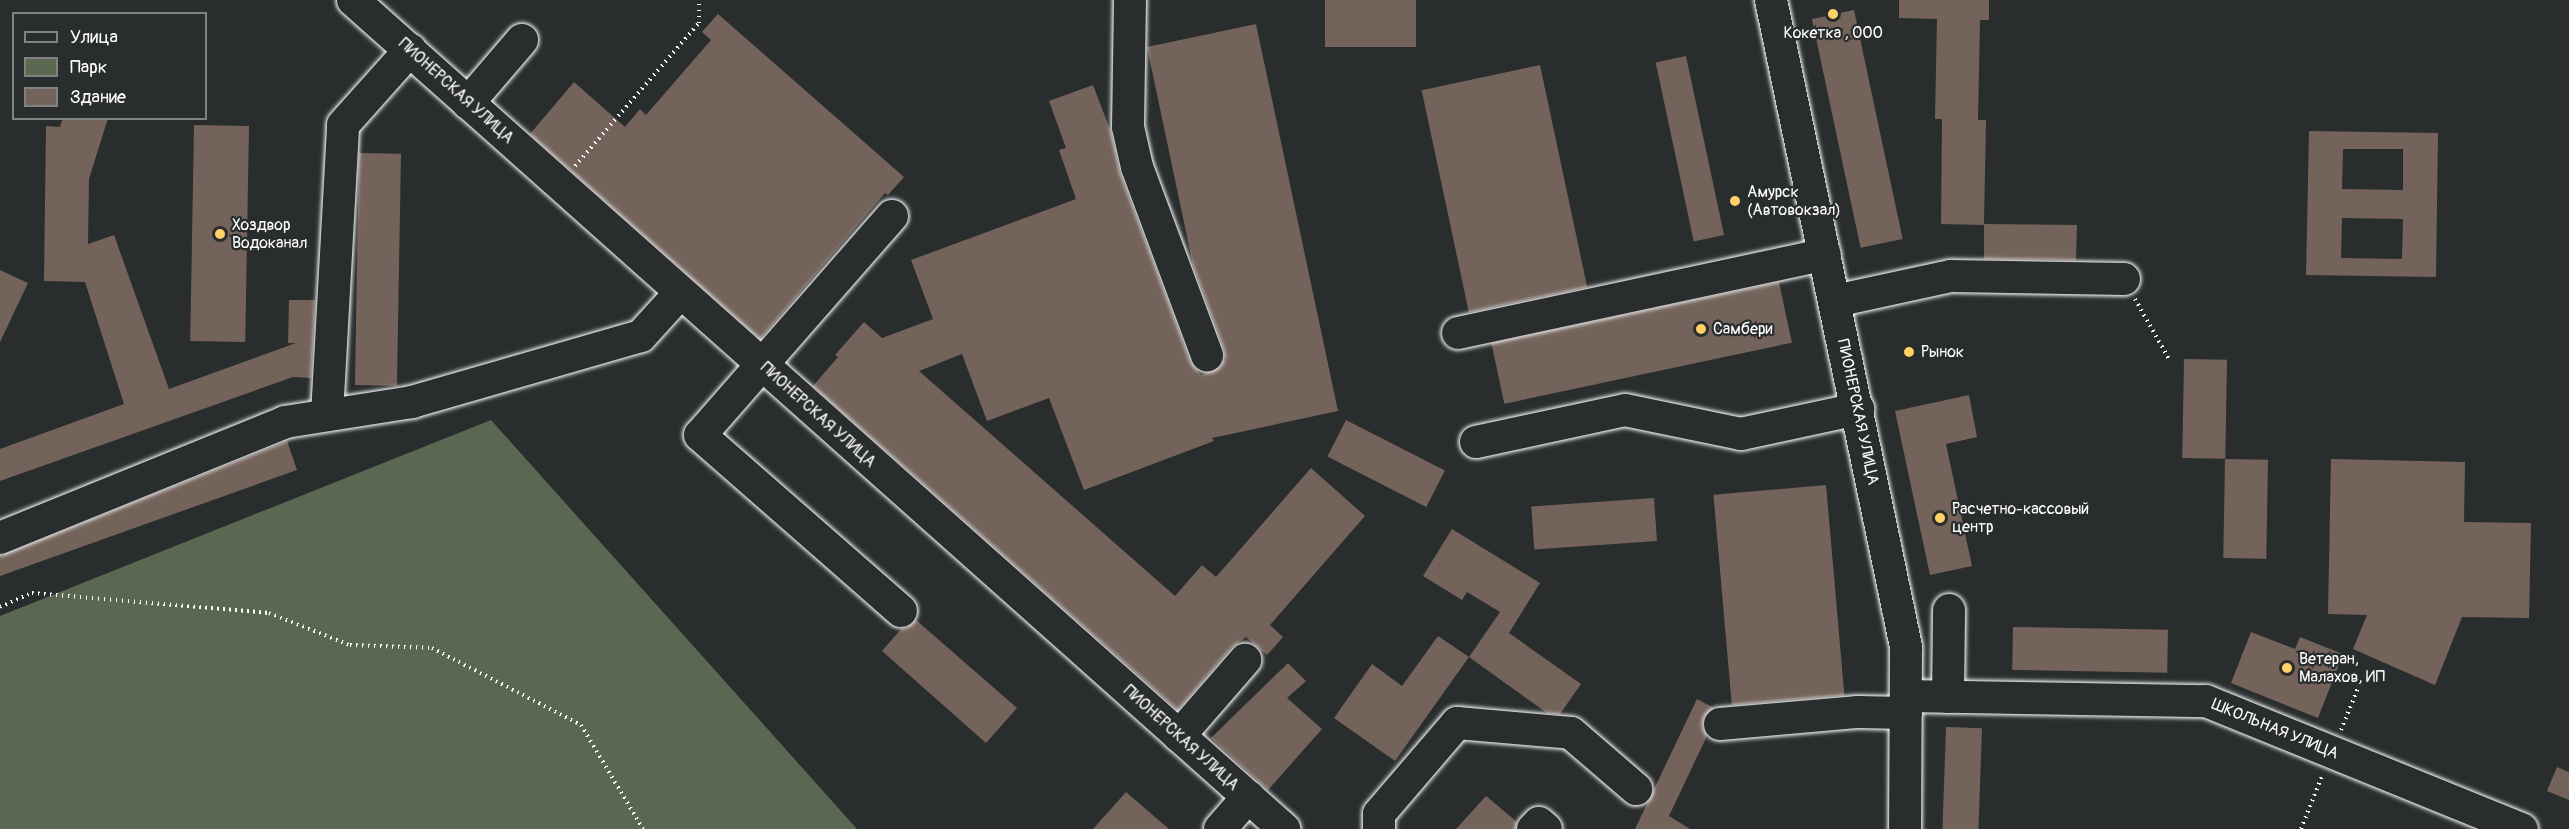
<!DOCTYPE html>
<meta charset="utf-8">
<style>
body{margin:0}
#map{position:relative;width:2569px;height:829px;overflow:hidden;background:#2a2d2e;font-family:Pangolin,sans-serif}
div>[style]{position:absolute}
.green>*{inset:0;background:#5b6851}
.building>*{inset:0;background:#74635a;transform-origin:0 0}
.path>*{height:4px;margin-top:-2px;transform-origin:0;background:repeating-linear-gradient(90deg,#fff 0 1.5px,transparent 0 6px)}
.roads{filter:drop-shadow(0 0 2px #fff) drop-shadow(0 0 2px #fff)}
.minor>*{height:32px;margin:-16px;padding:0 16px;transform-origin:16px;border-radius:16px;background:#2a2d2e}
.dots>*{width:16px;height:16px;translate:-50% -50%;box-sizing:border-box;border:3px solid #2a2d2e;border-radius:50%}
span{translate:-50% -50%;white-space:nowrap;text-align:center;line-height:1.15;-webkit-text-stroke:4.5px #2a2d2e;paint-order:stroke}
.poi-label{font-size:16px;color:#fff}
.left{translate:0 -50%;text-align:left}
.street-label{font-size:16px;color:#fff}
.legend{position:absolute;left:12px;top:12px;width:195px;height:108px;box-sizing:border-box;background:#2a2d2e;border:2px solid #7f8182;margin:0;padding:8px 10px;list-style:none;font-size:18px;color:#fff}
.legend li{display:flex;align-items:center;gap:12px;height:30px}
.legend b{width:30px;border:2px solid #7f8182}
</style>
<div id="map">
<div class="green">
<i style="clip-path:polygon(491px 420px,857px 829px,0 829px,0 616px)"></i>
</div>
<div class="building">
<i style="left:1325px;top:0;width:91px;height:47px"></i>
<i style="clip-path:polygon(1899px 0,1989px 0,1989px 20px,1980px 20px,1978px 120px,1986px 120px,1984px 224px,2077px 225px,2076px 260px,1984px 259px,1984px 225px,1941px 224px,1942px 119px,1935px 119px,1937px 19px,1899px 18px)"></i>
<i style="left:1854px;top:10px;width:234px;height:43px;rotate:78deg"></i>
<i style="clip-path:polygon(718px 14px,904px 177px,888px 195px,885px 193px,760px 339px,530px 134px,574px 82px,625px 127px,640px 109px,646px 115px,711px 40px,702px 32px)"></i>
<i style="clip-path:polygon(1256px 24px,1338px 411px,1212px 438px,1214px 441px,1084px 490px,1049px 398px,987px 421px,962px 354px,919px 371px,1175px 596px,1202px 565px,1216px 577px,1311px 468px,1365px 516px,1270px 625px,1283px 637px,1267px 655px,1246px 637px,1231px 648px,1178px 710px,813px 386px,838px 357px,835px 355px,864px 322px,882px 338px,933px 319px,911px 260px,1076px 199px,1059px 150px,1066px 148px,1049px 101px,1093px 85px,1111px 132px,1120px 173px,1190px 361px,1201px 375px,1220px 367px,1225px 359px,1224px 349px,1193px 265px,1147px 47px)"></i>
<i style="left:1686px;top:56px;width:183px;height:31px;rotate:78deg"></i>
<i style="left:1540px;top:65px;width:227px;height:121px;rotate:78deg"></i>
<i style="clip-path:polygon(63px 118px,108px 118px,89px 179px,88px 244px,114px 235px,169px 389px,296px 343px,288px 343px,289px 300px,315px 300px,311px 378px,293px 377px,0 481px,0 449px,124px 404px,85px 282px,44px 281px,46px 126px,60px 127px)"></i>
<i style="left:194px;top:125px;width:55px;height:216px;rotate:1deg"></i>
<i style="clip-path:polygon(evenodd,2309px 131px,2438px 133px,2436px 277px,2306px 275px,2309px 131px,2343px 149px,2403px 149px,2403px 190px,2342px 189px,2343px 149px,2309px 131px,2342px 218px,2403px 219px,2402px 259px,2341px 258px,2342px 218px)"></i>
<i style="left:359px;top:153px;width:42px;height:232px;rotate:1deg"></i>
<i style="clip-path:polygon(0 270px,28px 283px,0 342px)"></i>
<i style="left:1779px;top:282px;width:62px;height:294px;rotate:78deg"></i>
<i style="left:2184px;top:359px;width:43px;height:99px;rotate:1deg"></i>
<i style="clip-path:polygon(1969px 395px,1977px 437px,1946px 444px,1972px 566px,1930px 575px,1895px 411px)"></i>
<i style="left:1346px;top:420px;width:111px;height:41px;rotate:27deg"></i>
<i style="clip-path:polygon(287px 441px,297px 470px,0 576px,0 556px)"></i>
<i style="left:2225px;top:459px;width:43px;height:99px;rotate:1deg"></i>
<i style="clip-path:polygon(2331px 459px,2465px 462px,2464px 522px,2531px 523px,2529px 618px,2462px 617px,2435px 685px,2353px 649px,2367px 615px,2328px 614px)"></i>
<i style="left:1826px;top:485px;width:211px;height:113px;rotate:85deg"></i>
<i style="left:1654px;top:498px;width:43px;height:123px;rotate:86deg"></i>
<i style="clip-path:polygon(1452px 529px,1540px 583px,1509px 633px,1581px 684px,1560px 714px,1547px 713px,1469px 657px,1500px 612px,1467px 592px,1462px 600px,1423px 576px)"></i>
<i style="clip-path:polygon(916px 620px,1017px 708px,986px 743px,882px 651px,902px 628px,907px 628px)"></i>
<i style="left:2013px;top:627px;width:155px;height:43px;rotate:1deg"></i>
<i style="clip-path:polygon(2251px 632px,2295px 649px,2300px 637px,2343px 654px,2318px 718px,2231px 683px)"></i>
<i style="clip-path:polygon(1438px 636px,1469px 657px,1395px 761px,1334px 718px,1372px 664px,1402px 686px)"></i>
<i style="clip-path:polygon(1288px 663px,1306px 681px,1287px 698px,1322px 729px,1268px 790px,1211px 738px)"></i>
<i style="clip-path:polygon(1697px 699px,1714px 708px,1704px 717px,1702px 726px,1707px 736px,1669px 816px,1690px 829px,1635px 829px)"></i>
<i style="left:1946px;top:727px;width:36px;height:102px;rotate:2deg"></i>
<i style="clip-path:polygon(2557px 767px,2569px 772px,2569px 800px,2547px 791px)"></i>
<i style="clip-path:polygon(1126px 792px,1169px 829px,1093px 829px)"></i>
<i style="clip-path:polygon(1486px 796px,1517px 822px,1516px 829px,1456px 829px)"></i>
</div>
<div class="path">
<i style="left:575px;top:166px;width:189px;rotate:-49.1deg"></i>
<i style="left:699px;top:23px;width:23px;rotate:-90deg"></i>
<i style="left:2135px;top:299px;width:69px;rotate:60.5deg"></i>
<i style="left:0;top:607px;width:35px;rotate:-24deg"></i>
<i style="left:32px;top:593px;width:238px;rotate:4.8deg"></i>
<i style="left:269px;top:613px;width:87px;rotate:21.6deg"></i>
<i style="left:350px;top:645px;width:82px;rotate:2.1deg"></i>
<i style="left:432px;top:648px;width:168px;rotate:27.3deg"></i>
<i style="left:581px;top:725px;width:121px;rotate:59.2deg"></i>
<i style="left:2341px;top:730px;width:51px;rotate:-68deg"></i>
<i style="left:2301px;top:829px;width:57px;rotate:-68.4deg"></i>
</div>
<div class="roads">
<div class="minor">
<i style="left:353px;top:0;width:1247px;rotate:41.68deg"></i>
<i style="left:1130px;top:0;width:127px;rotate:90.9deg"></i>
<i style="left:1128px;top:127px;width:41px;rotate:77.3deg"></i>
<i style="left:1137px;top:167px;width:201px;rotate:69.6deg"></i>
<i style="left:1771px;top:0;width:661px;rotate:78.21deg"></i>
<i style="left:1906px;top:647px;width:182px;rotate:90.3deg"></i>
<i style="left:468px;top:103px;width:83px;rotate:-49.4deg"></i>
<i style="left:892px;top:216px;width:291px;rotate:131.2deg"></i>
<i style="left:700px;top:435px;width:267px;rotate:41.2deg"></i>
<i style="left:1835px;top:301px;width:119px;rotate:-12.2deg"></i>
<i style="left:1951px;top:276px;width:173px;rotate:1deg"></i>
<i style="left:1458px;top:333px;width:375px;rotate:-12.1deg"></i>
<i style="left:327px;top:415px;width:290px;rotate:-86.8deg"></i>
<i style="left:343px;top:125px;width:101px;rotate:-48.2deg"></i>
<i style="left:1476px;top:442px;width:152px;rotate:-12.1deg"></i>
<i style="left:1625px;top:410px;width:118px;rotate:11.7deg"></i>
<i style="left:1741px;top:434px;width:120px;rotate:-12.1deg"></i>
<i style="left:0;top:538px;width:308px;rotate:-22.1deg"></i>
<i style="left:285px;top:422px;width:129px;rotate:-8.9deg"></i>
<i style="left:412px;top:402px;width:238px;rotate:-16.1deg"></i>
<i style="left:641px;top:336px;width:59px;rotate:-47.7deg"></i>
<i style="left:1907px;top:696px;width:299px;rotate:1deg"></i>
<i style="left:2206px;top:701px;width:341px;rotate:22.1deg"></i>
<i style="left:1948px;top:697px;width:87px;rotate:-89.3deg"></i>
<i style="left:1720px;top:724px;width:139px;rotate:-5deg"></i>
<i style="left:1858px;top:712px;width:48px;rotate:1.2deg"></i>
<i style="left:1179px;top:736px;width:101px;rotate:-49deg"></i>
<i style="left:1220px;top:829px;width:43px;rotate:-48.8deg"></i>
<i style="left:1379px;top:829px;width:15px;rotate:-90deg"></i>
<i style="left:1379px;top:814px;width:120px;rotate:-49.4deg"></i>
<i style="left:1457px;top:723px;width:114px;rotate:5deg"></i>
<i style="left:1571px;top:733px;width:86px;rotate:40.7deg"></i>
<i style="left:1533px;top:829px;width:8px;rotate:-45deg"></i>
<i style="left:1539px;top:823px;width:9px;rotate:41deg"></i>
</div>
</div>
<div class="dots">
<i style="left:1833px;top:14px;background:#ffd166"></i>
<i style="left:1735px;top:201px;background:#ffd166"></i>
<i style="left:220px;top:234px;background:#ffd166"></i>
<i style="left:1701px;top:329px;background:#ffd166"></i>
<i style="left:1909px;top:352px;background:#ffd166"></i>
<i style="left:1940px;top:518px;background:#ffd166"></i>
<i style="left:2287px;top:668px;background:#ffd166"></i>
</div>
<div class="poi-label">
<span style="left:1833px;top:33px">Кокетка , ООО</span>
<span class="left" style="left:1747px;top:201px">Амурск<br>(Автовокзал)</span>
<span class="left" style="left:232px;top:234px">Хоздвор<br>Водоканал</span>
<span class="left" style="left:1713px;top:329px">Самбери</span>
<span class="left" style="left:1921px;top:352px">Рынок</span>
<span class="left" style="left:1952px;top:518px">Расчетно-кассовый<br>центр</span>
<span class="left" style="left:2299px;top:668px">Ветеран,<br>Малахов, ИП</span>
</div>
<div class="street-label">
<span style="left:456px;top:91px;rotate:42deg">ПИОНЕРСКАЯ УЛИЦА</span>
<span style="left:1858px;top:412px;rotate:78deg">ПИОНЕРСКАЯ УЛИЦА</span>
<span style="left:818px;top:415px;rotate:42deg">ПИОНЕРСКАЯ УЛИЦА</span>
<span style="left:2275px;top:729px;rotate:22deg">ШКОЛЬНАЯ УЛИЦА</span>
<span style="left:1181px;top:738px;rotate:42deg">ПИОНЕРСКАЯ УЛИЦА</span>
</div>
<ul class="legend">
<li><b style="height:8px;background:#2a2d2e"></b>Улица</li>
<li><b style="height:16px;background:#5b6851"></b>Парк</li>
<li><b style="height:16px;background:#74635a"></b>Здание</li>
</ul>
</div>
